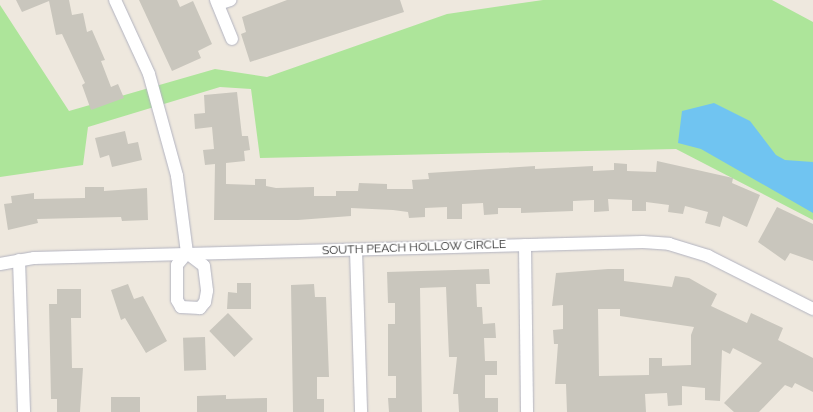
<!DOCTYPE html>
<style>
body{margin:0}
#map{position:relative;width:813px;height:412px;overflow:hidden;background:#eee8de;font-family:Raleway,sans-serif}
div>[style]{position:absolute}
.green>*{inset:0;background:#ade59a}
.water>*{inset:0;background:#70c4f1}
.building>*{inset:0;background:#c9c6bd;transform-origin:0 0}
.roads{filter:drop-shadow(0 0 1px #b2b3c0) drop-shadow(0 0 1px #b2b3c0)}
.minor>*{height:12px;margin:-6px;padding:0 6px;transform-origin:6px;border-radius:6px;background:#fff}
span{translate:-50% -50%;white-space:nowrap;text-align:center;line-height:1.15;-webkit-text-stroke:3px #fff;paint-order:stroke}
.street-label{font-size:12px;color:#2c2c2c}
</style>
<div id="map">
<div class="green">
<i style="clip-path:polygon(543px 0,772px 0,813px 22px,813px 220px,676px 149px,260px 158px,251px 89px,220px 87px,88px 127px,83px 165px,0 177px,0 5px,69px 111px,215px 69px,267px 77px,447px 14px)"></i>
</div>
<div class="water">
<i style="clip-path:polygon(714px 103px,750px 121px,776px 155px,785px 160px,813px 162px,813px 213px,701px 149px,678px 143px,682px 111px)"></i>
</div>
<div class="building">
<i style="clip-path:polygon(16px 0,69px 0,72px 15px,83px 13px,87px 32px,92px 30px,105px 60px,101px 61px,111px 87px,118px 84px,124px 98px,91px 110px,82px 85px,85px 83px,62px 34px,56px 35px,49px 1px,22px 12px)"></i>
<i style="clip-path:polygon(139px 0,177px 0,180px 7px,193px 1px,212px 44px,198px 51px,201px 58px,172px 71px)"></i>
<i style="clip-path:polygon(287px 0,400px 0,404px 12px,250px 62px,241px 34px,246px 32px,242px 17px)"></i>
<i style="clip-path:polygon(237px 92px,242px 136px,248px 136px,250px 150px,244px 151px,245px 161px,226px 163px,226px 184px,255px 185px,255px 179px,266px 179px,266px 186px,276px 188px,314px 187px,314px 196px,336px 196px,336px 191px,358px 191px,359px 183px,387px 184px,387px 189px,413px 189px,412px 180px,429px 179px,428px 173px,535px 166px,535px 169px,593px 166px,593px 171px,614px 170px,614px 163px,627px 164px,627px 171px,656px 172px,657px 161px,733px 178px,732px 183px,760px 195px,747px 227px,723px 216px,720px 227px,705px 223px,708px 212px,685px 206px,683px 214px,668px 212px,669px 205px,646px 202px,646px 211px,632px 211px,632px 200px,608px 199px,609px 211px,594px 212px,594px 200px,573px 201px,573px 211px,521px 213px,521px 208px,498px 208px,498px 214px,484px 215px,483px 203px,462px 204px,462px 219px,447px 219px,447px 207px,425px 208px,425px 217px,409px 218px,408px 212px,393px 210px,351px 208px,351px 216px,298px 220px,214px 220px,215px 164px,205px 165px,203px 150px,214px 149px,212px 127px,195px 129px,194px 114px,205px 113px,204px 95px)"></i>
<i style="clip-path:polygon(125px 131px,128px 144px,138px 142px,142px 160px,112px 167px,109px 155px,100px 158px,95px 138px)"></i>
<i style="clip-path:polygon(85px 187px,104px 187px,104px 191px,147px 188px,148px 220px,122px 221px,121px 217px,37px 219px,38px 223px,8px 230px,4px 204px,12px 203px,11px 196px,34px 193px,34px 199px,85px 198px)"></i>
<i style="clip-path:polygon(777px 207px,813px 224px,813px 261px,790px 253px,785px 261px,758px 242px)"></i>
<i style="clip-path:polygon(489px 269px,490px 284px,476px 284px,477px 307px,482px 307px,483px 324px,495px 323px,496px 338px,484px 338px,485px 361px,497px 361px,497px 375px,485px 375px,485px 398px,498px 398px,498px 412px,459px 412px,458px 394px,453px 394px,457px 357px,449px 357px,446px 287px,420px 288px,422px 412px,389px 412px,388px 398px,396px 398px,396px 376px,388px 376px,388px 324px,395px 324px,395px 303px,388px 303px,387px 272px)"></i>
<i style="clip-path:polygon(evenodd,608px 269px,624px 269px,624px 281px,672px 287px,675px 276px,689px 278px,717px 294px,711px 306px,747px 323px,751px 313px,783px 328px,778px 340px,813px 358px,813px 392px,795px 383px,792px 388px,785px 385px,759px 412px,734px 412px,724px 403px,762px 363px,733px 348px,730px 354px,722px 350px,720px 401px,705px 400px,705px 388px,682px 386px,682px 405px,668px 406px,667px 393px,645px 394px,646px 412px,567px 412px,566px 384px,555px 384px,558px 344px,554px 344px,553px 330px,563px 329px,563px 305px,552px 306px,556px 273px,608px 269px,598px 309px,620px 309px,620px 316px,694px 327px,691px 335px,691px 365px,662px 366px,662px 358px,649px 358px,649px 375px,599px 376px,598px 309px)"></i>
<i style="clip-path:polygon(237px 283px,251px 283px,251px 309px,227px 309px,228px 292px,237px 293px)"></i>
<i style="clip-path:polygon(128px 284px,134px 299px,143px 296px,167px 341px,146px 353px,125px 318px,121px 320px,111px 290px)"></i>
<i style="clip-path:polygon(314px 284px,315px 297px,326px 297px,329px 377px,317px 377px,317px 399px,324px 399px,324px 412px,293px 412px,291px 285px)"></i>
<i style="clip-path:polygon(57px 289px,81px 289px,81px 318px,71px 318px,72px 368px,83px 368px,80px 412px,57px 412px,57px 399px,51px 399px,49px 304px,57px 304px)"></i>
<i style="left:228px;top:313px;width:36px;height:26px;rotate:46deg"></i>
<i style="left:205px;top:337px;width:33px;height:22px;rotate:88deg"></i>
<i style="clip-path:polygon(226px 395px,226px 399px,267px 398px,267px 412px,197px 412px,197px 396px)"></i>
<i style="left:111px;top:397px;width:29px;height:15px"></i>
</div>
<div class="roads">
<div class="minor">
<i style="left:115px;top:0;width:81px;rotate:65.3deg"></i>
<i style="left:149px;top:74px;width:106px;rotate:74.6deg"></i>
<i style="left:177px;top:176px;width:78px;rotate:82.6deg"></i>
<i style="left:187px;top:253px;width:21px;rotate:37deg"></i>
<i style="left:204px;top:266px;width:25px;rotate:83deg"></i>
<i style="left:207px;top:291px;width:11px;rotate:100deg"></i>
<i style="left:205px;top:302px;width:8px;rotate:130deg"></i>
<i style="left:200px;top:308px;width:19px;rotate:-177deg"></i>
<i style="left:181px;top:307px;width:8px;rotate:-120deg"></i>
<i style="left:177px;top:300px;width:35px;rotate:-90deg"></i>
<i style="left:177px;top:265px;width:16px;rotate:-50deg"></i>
<i style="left:216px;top:0;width:42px;rotate:67.7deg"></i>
<i style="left:218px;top:4px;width:13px;rotate:-18deg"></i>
<i style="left:525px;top:245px;width:167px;rotate:89.3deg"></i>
<i style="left:356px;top:250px;width:162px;rotate:88.2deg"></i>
<i style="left:19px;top:260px;width:152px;rotate:88.1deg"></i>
<i style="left:0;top:264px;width:35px;rotate:-10deg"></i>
<i style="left:34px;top:258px;width:609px;rotate:-1.5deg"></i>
<i style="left:643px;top:242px;width:26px;rotate:4deg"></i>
<i style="left:669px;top:244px;width:41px;rotate:17.1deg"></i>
<i style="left:708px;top:256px;width:118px;rotate:26.8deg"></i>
</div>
</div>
<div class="street-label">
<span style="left:414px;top:248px;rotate:-2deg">SOUTH PEACH HOLLOW CIRCLE</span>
</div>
</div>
